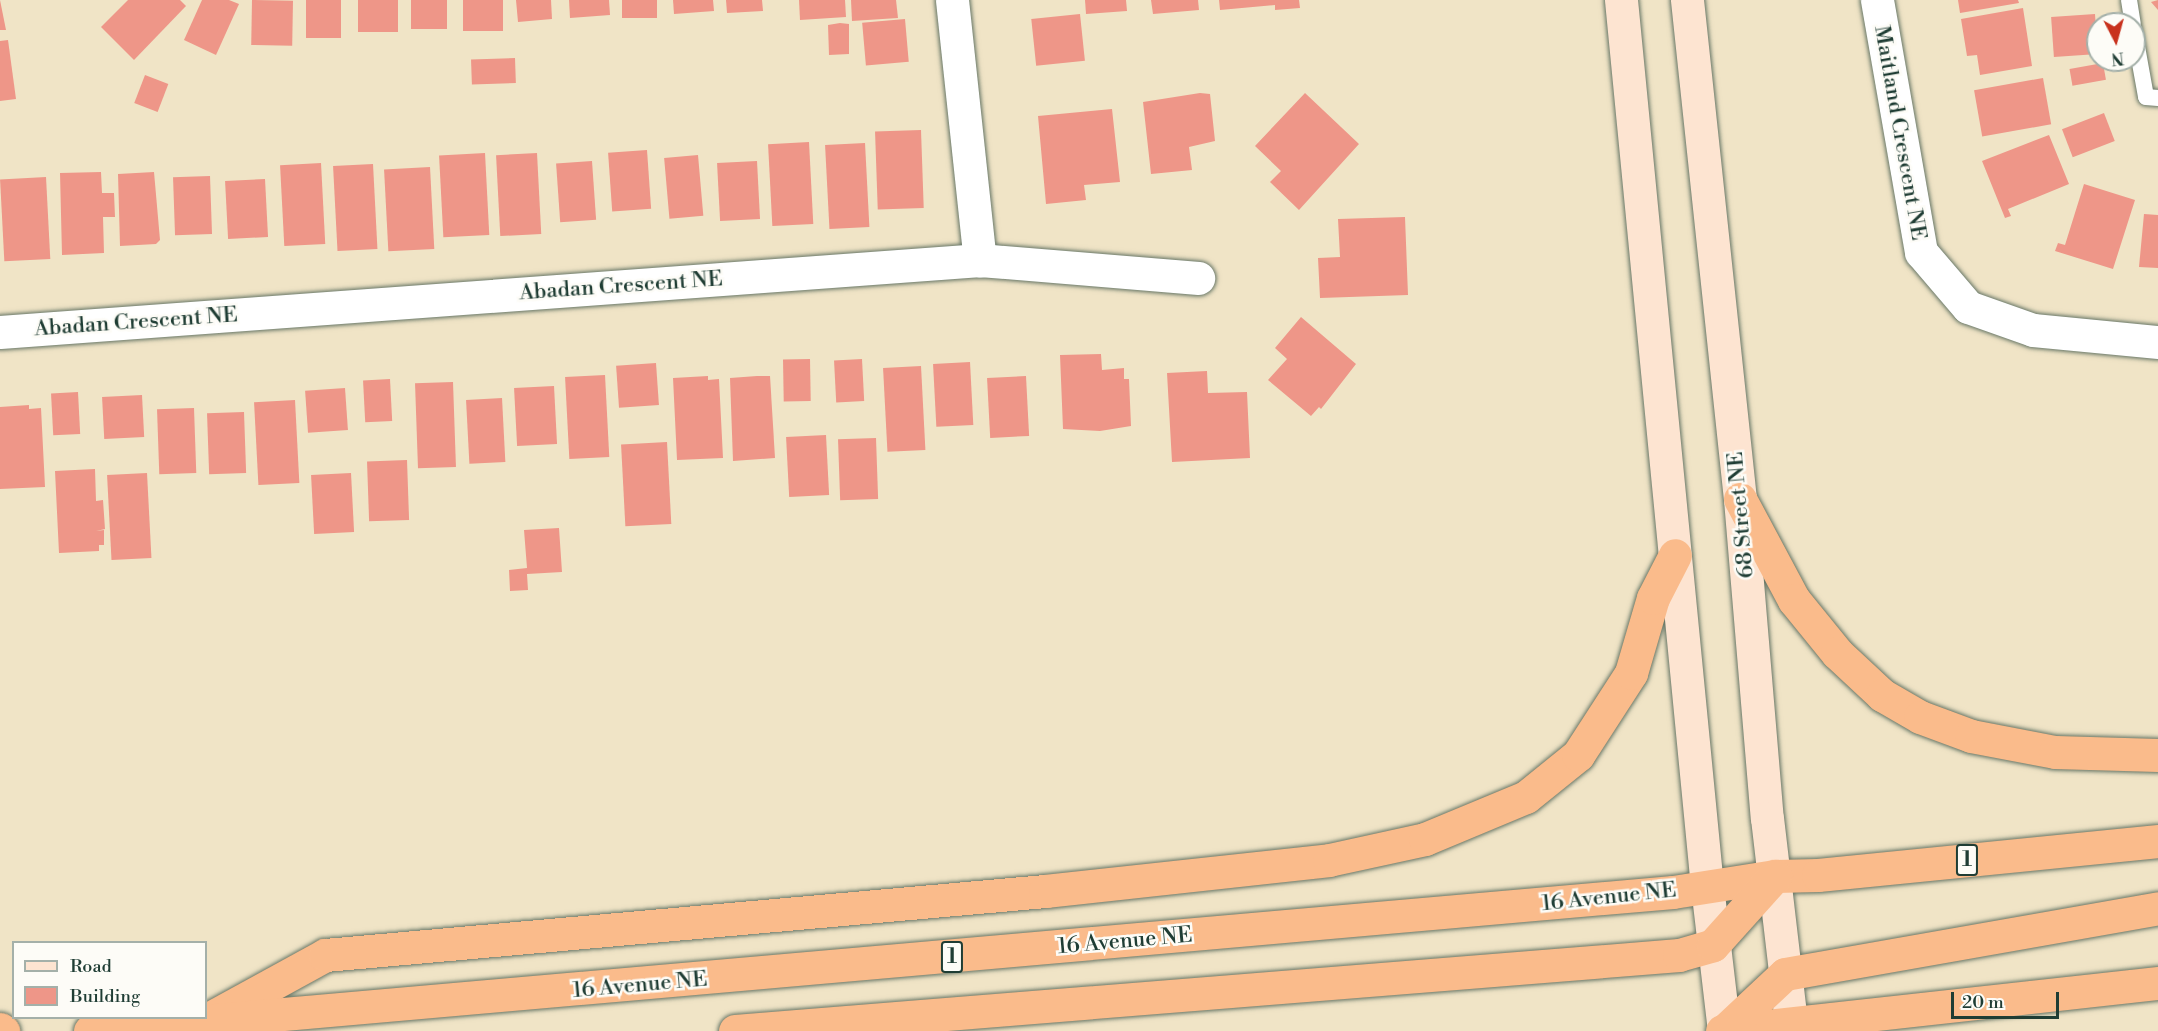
<!DOCTYPE html>
<style>
body{margin:0}
#map{position:relative;width:2158px;height:1031px;overflow:hidden;background:#f0e4c6;font-family:"Libre Bodoni",serif}
div>[style]{position:absolute}
.building>*{inset:0;background:#ee9688;transform-origin:0 0}
.roads{filter:drop-shadow(0 0 2px #687767) drop-shadow(0 0 2px #687767)}
.lane>*{height:16px;margin:-8px;padding:0 8px;transform-origin:8px;border-radius:8px;background:#fff}
.street>*{height:33px;margin:-16.5px;padding:0 16.5px;transform-origin:16.5px;border-radius:16.5px;background:#fff}
.secondary>*{height:33px;margin:-16.5px;padding:0 16.5px;transform-origin:16.5px;border-radius:16.5px;background:#fde4d1}
.highway>*{height:33px;margin:-16.5px;padding:0 16.5px;transform-origin:16.5px;border-radius:16.5px;background:#fabb8b}
span{translate:-50% -50%;white-space:nowrap;text-align:center;line-height:1.15;-webkit-text-stroke:5px #fdfcf7;paint-order:stroke}
.shield-label span{padding:2px 4px;background:#fdfcf7;border:2px solid;border-radius:4px;-webkit-text-stroke-width:0}
.shield-label{font-size:21px;color:#1f3d34;font-weight:700}
.street-label{font-size:22px;color:#1f3d34}
.legend{position:absolute;left:12px;top:941px;width:195px;height:78px;box-sizing:border-box;background:#fdfcf7;border:2px solid #a4b0a9;margin:0;padding:8px 10px;list-style:none;font-size:18px;color:#1f3d34}
.legend li{display:flex;align-items:center;gap:12px;height:30px}
.legend b{width:30px;border:2px solid #a4b0a9}
.north{position:absolute;left:2086px;top:12px;width:60px;height:60px;box-sizing:border-box;background:#fdfcf7;border:2px solid #a4b0a9;border-radius:50%;rotate:174deg;font-size:16px;font-weight:700;line-height:24px;text-align:center;color:#1f3d34}
.north::after{content:'';display:block;margin:auto;width:21px;height:27px;background:#c8321e;clip-path:polygon(50% 0,100% 100%,50% 72%,0 100%)}
.scale{position:absolute;left:1951px;top:992px;width:108px;height:27px;box-sizing:border-box;border:3px solid #1f3d34;border-top:0;padding-left:8px;font-size:18px;line-height:21px;white-space:nowrap;color:#1f3d34;-webkit-text-stroke:4px #fdfcf7;paint-order:stroke}
</style>
<div id="map">
<div class="building">
<i style="clip-path:polygon(0 0,6px 30px,0 30px)"></i>
<i style="clip-path:polygon(128px 0,180px 0,186px 6px,134px 60px,101px 27px)"></i>
<i style="clip-path:polygon(202px 0,229px 0,239px 4px,216px 55px,184px 40px)"></i>
<i style="left:252px;top:0;width:41px;height:45px;rotate:1deg"></i>
<i style="left:306px;top:0;width:35px;height:38px"></i>
<i style="left:358px;top:0;width:40px;height:32px"></i>
<i style="left:411px;top:0;width:36px;height:29px"></i>
<i style="left:463px;top:0;width:40px;height:31px"></i>
<i style="clip-path:polygon(516px 0,551px 0,552px 19px,518px 22px)"></i>
<i style="clip-path:polygon(569px 0,609px 0,610px 15px,570px 18px)"></i>
<i style="left:622px;top:0;width:35px;height:18px"></i>
<i style="clip-path:polygon(673px 0,713px 0,714px 11px,674px 14px)"></i>
<i style="clip-path:polygon(726px 0,762px 0,763px 11px,727px 13px)"></i>
<i style="clip-path:polygon(799px 0,845px 0,846px 17px,800px 20px)"></i>
<i style="clip-path:polygon(851px 0,896px 0,898px 18px,852px 21px)"></i>
<i style="clip-path:polygon(1085px 0,1126px 0,1127px 11px,1086px 14px)"></i>
<i style="clip-path:polygon(1151px 0,1198px 0,1199px 10px,1153px 14px)"></i>
<i style="clip-path:polygon(1219px 0,1299px 0,1300px 8px,1275px 10px,1275px 5px,1220px 10px)"></i>
<i style="clip-path:polygon(1958px 0,2018px 0,2019px 3px,1960px 13px)"></i>
<i style="clip-path:polygon(2158px 0,2158px 10px,2151px 2px)"></i>
<i style="clip-path:polygon(2023px 8px,2032px 66px,1980px 75px,1977px 55px,1967px 56px,1961px 19px)"></i>
<i style="left:1080px;top:14px;width:47px;height:49px;rotate:84deg"></i>
<i style="left:2095px;top:14px;width:40px;height:44px;rotate:86deg"></i>
<i style="left:905px;top:19px;width:43px;height:43px;rotate:85deg"></i>
<i style="clip-path:polygon(840px 23px,849px 24px,849px 54px,829px 55px,828px 25px)"></i>
<i style="clip-path:polygon(8px 40px,16px 99px,0 101px,0 41px)"></i>
<i style="left:515px;top:58px;width:25px;height:44px;rotate:88deg"></i>
<i style="left:2103px;top:63px;width:17px;height:34px;rotate:80deg"></i>
<i style="left:145px;top:75px;width:25px;height:30px;rotate:21deg"></i>
<i style="left:2043px;top:78px;width:47px;height:70px;rotate:80deg"></i>
<i style="clip-path:polygon(1200px 93px,1210px 94px,1215px 141px,1189px 147px,1192px 170px,1151px 174px,1143px 102px)"></i>
<i style="clip-path:polygon(1305px 93px,1359px 144px,1299px 210px,1270px 182px,1281px 171px,1255px 146px)"></i>
<i style="clip-path:polygon(1112px 109px,1120px 182px,1084px 185px,1086px 200px,1046px 204px,1038px 116px)"></i>
<i style="left:2104px;top:113px;width:30px;height:45px;rotate:69deg"></i>
<i style="left:921px;top:130px;width:78px;height:46px;rotate:88deg"></i>
<i style="clip-path:polygon(2049px 135px,2069px 184px,2008px 209px,2011px 216px,2005px 218px,1982px 161px)"></i>
<i style="left:809px;top:142px;width:82px;height:41px;rotate:87deg"></i>
<i style="left:865px;top:143px;width:84px;height:40px;rotate:87deg"></i>
<i style="left:647px;top:150px;width:59px;height:39px;rotate:86deg"></i>
<i style="left:485px;top:153px;width:82px;height:46px;rotate:87deg"></i>
<i style="left:537px;top:153px;width:81px;height:41px;rotate:87deg"></i>
<i style="left:698px;top:155px;width:61px;height:34px;rotate:85deg"></i>
<i style="left:592px;top:161px;width:59px;height:36px;rotate:86deg"></i>
<i style="left:757px;top:161px;width:58px;height:40px;rotate:87deg"></i>
<i style="left:321px;top:163px;width:81px;height:41px;rotate:87deg"></i>
<i style="left:373px;top:164px;width:85px;height:40px;rotate:87deg"></i>
<i style="left:430px;top:167px;width:82px;height:46px;rotate:87deg"></i>
<i style="clip-path:polygon(101px 172px,102px 193px,114px 193px,115px 217px,103px 217px,104px 253px,62px 255px,60px 173px)"></i>
<i style="clip-path:polygon(154px 172px,160px 240px,156px 244px,120px 246px,118px 174px)"></i>
<i style="left:210px;top:176px;width:58px;height:37px;rotate:88deg"></i>
<i style="left:46px;top:177px;width:82px;height:46px;rotate:87deg"></i>
<i style="left:265px;top:179px;width:58px;height:40px;rotate:87deg"></i>
<i style="clip-path:polygon(2084px 184px,2135px 200px,2113px 269px,2055px 251px,2058px 243px,2065px 245px)"></i>
<i style="clip-path:polygon(2144px 214px,2158px 215px,2158px 268px,2139px 267px)"></i>
<i style="clip-path:polygon(1405px 217px,1408px 295px,1320px 298px,1318px 258px,1340px 257px,1338px 219px)"></i>
<i style="clip-path:polygon(1301px 317px,1356px 364px,1321px 409px,1319px 407px,1311px 416px,1268px 380px,1287px 359px,1275px 348px)"></i>
<i style="clip-path:polygon(1101px 354px,1102px 370px,1124px 368px,1124px 379px,1129px 379px,1131px 426px,1100px 431px,1063px 429px,1060px 355px)"></i>
<i style="left:810px;top:359px;width:42px;height:27px;rotate:89deg"></i>
<i style="left:862px;top:359px;width:42px;height:28px;rotate:87deg"></i>
<i style="left:970px;top:362px;width:63px;height:37px;rotate:87deg"></i>
<i style="left:656px;top:363px;width:42px;height:40px;rotate:86deg"></i>
<i style="left:921px;top:366px;width:84px;height:38px;rotate:87deg"></i>
<i style="clip-path:polygon(1207px 371px,1208px 393px,1247px 392px,1250px 458px,1172px 462px,1167px 373px)"></i>
<i style="left:605px;top:375px;width:82px;height:40px;rotate:87deg"></i>
<i style="clip-path:polygon(708px 376px,708px 380px,719px 379px,723px 458px,677px 460px,673px 378px)"></i>
<i style="clip-path:polygon(757px 376px,770px 376px,775px 458px,733px 461px,730px 378px)"></i>
<i style="left:1026px;top:376px;width:60px;height:39px;rotate:87deg"></i>
<i style="left:390px;top:379px;width:42px;height:27px;rotate:87deg"></i>
<i style="left:453px;top:382px;width:85px;height:38px;rotate:88deg"></i>
<i style="left:554px;top:386px;width:58px;height:40px;rotate:87deg"></i>
<i style="left:345px;top:388px;width:42px;height:40px;rotate:86deg"></i>
<i style="left:78px;top:392px;width:42px;height:27px;rotate:87deg"></i>
<i style="left:142px;top:395px;width:42px;height:40px;rotate:87deg"></i>
<i style="left:502px;top:398px;width:64px;height:36px;rotate:87deg"></i>
<i style="left:295px;top:400px;width:83px;height:41px;rotate:87deg"></i>
<i style="clip-path:polygon(29px 405px,29px 409px,41px 408px,45px 487px,0 489px,0 407px)"></i>
<i style="left:194px;top:408px;width:65px;height:37px;rotate:88deg"></i>
<i style="left:244px;top:412px;width:61px;height:37px;rotate:88deg"></i>
<i style="left:826px;top:435px;width:60px;height:40px;rotate:87deg"></i>
<i style="left:876px;top:438px;width:61px;height:38px;rotate:88deg"></i>
<i style="left:667px;top:442px;width:82px;height:46px;rotate:87deg"></i>
<i style="left:407px;top:460px;width:60px;height:40px;rotate:88deg"></i>
<i style="clip-path:polygon(95px 469px,96px 501px,103px 500px,105px 529px,96px 531px,104px 530px,104px 545px,99px 545px,99px 551px,59px 553px,55px 471px)"></i>
<i style="left:147px;top:473px;width:85px;height:40px;rotate:87deg"></i>
<i style="left:351px;top:473px;width:59px;height:40px;rotate:87deg"></i>
<i style="clip-path:polygon(559px 528px,562px 572px,527px 574px,528px 590px,510px 591px,509px 570px,527px 568px,524px 530px)"></i>
</div>
<div class="roads">
<div class="lane">
<i style="left:2129px;top:0;width:24px;rotate:81deg"></i>
<i style="left:2134px;top:30px;width:68px;rotate:79.8deg"></i>
<i style="left:2146px;top:97px;width:12px;rotate:5deg"></i>
</div>
<div class="street">
<i style="left:952px;top:0;width:262px;rotate:83.9deg"></i>
<i style="left:1877px;top:0;width:256px;rotate:80.1deg"></i>
<i style="left:1921px;top:252px;width:72px;rotate:49.5deg"></i>
<i style="left:1968px;top:307px;width:69px;rotate:19.5deg"></i>
<i style="left:2033px;top:330px;width:126px;rotate:5.5deg"></i>
<i style="left:0;top:332px;width:983px;rotate:-4.2deg"></i>
<i style="left:980px;top:260px;width:219px;rotate:4.7deg"></i>
</div>
<div class="secondary">
<i style="left:1621px;top:0;width:890px;rotate:84.46deg"></i>
<i style="left:1707px;top:886px;width:146px;rotate:83.3deg"></i>
<i style="left:1687px;top:0;width:502px;rotate:83.94deg"></i>
<i style="left:1740px;top:499px;width:320px;rotate:85.2deg"></i>
<i style="left:1767px;top:818px;width:214px;rotate:83.3deg"></i>
</div>
<div class="highway">
<i style="left:1740px;top:499px;width:115px;rotate:61.9deg"></i>
<i style="left:1794px;top:600px;width:68px;rotate:50.9deg"></i>
<i style="left:1837px;top:653px;width:62px;rotate:43deg"></i>
<i style="left:1882px;top:695px;width:44px;rotate:30.1deg"></i>
<i style="left:1920px;top:717px;width:54px;rotate:20.4deg"></i>
<i style="left:1971px;top:736px;width:86px;rotate:10.8deg"></i>
<i style="left:2055px;top:752px;width:103px;rotate:1.7deg"></i>
<i style="left:210px;top:1018px;width:131px;rotate:-28.7deg"></i>
<i style="left:325px;top:955px;width:723px;rotate:-5.08deg"></i>
<i style="left:1045px;top:891px;width:286px;rotate:-6.2deg"></i>
<i style="left:1329px;top:860px;width:98px;rotate:-12.3deg"></i>
<i style="left:1425px;top:839px;width:109px;rotate:-22.6deg"></i>
<i style="left:1526px;top:797px;width:67px;rotate:-38.9deg"></i>
<i style="left:1578px;top:755px;width:98px;rotate:-57.1deg"></i>
<i style="left:1631px;top:673px;width:78px;rotate:-73.7deg"></i>
<i style="left:1653px;top:598px;width:48px;rotate:-62.9deg"></i>
<i style="left:0;top:1029px;width:4px;rotate:34deg"></i>
<i style="left:90px;top:1031px;width:1589px;rotate:-5.02deg"></i>
<i style="left:1673px;top:892px;width:103px;rotate:-8.9deg"></i>
<i style="left:1775px;top:876px;width:43px;rotate:-1.3deg"></i>
<i style="left:1818px;top:875px;width:342px;rotate:-5.7deg"></i>
<i style="left:735px;top:1031px;width:947px;rotate:-4.6deg"></i>
<i style="left:1679px;top:955px;width:35px;rotate:-16deg"></i>
<i style="left:1713px;top:945px;width:93px;rotate:-48.1deg"></i>
<i style="left:1722px;top:1031px;width:439px;rotate:-6.3deg"></i>
<i style="left:1724px;top:1031px;width:83px;rotate:-43.1deg"></i>
<i style="left:1785px;top:974px;width:379px;rotate:-10deg"></i>
</div>
</div>
<div class="shield-label">
<span style="left:1967px;top:860px">1</span>
<span style="left:952px;top:957px">1</span>
</div>
<div class="street-label">
<span style="left:1900px;top:133px;rotate:80deg">Maitland Crescent NE</span>
<span style="left:621px;top:286px;rotate:-4deg">Abadan Crescent NE</span>
<span style="left:136px;top:322px;rotate:-4deg">Abadan Crescent NE</span>
<span style="left:1741px;top:515px;rotate:-95deg">68 Street NE</span>
<span style="left:1609px;top:897px;rotate:-6deg">16 Avenue NE</span>
<span style="left:1125px;top:941px;rotate:-5deg">16 Avenue NE</span>
<span style="left:640px;top:985px;rotate:-5deg">16 Avenue NE</span>
</div>
<ul class="legend">
<li><b style="height:8px;background:#fde4d1"></b>Road</li>
<li><b style="height:16px;background:#ee9688"></b>Building</li>
</ul>
<div class="north">N</div>
<div class="scale">20 m</div>
</div>
